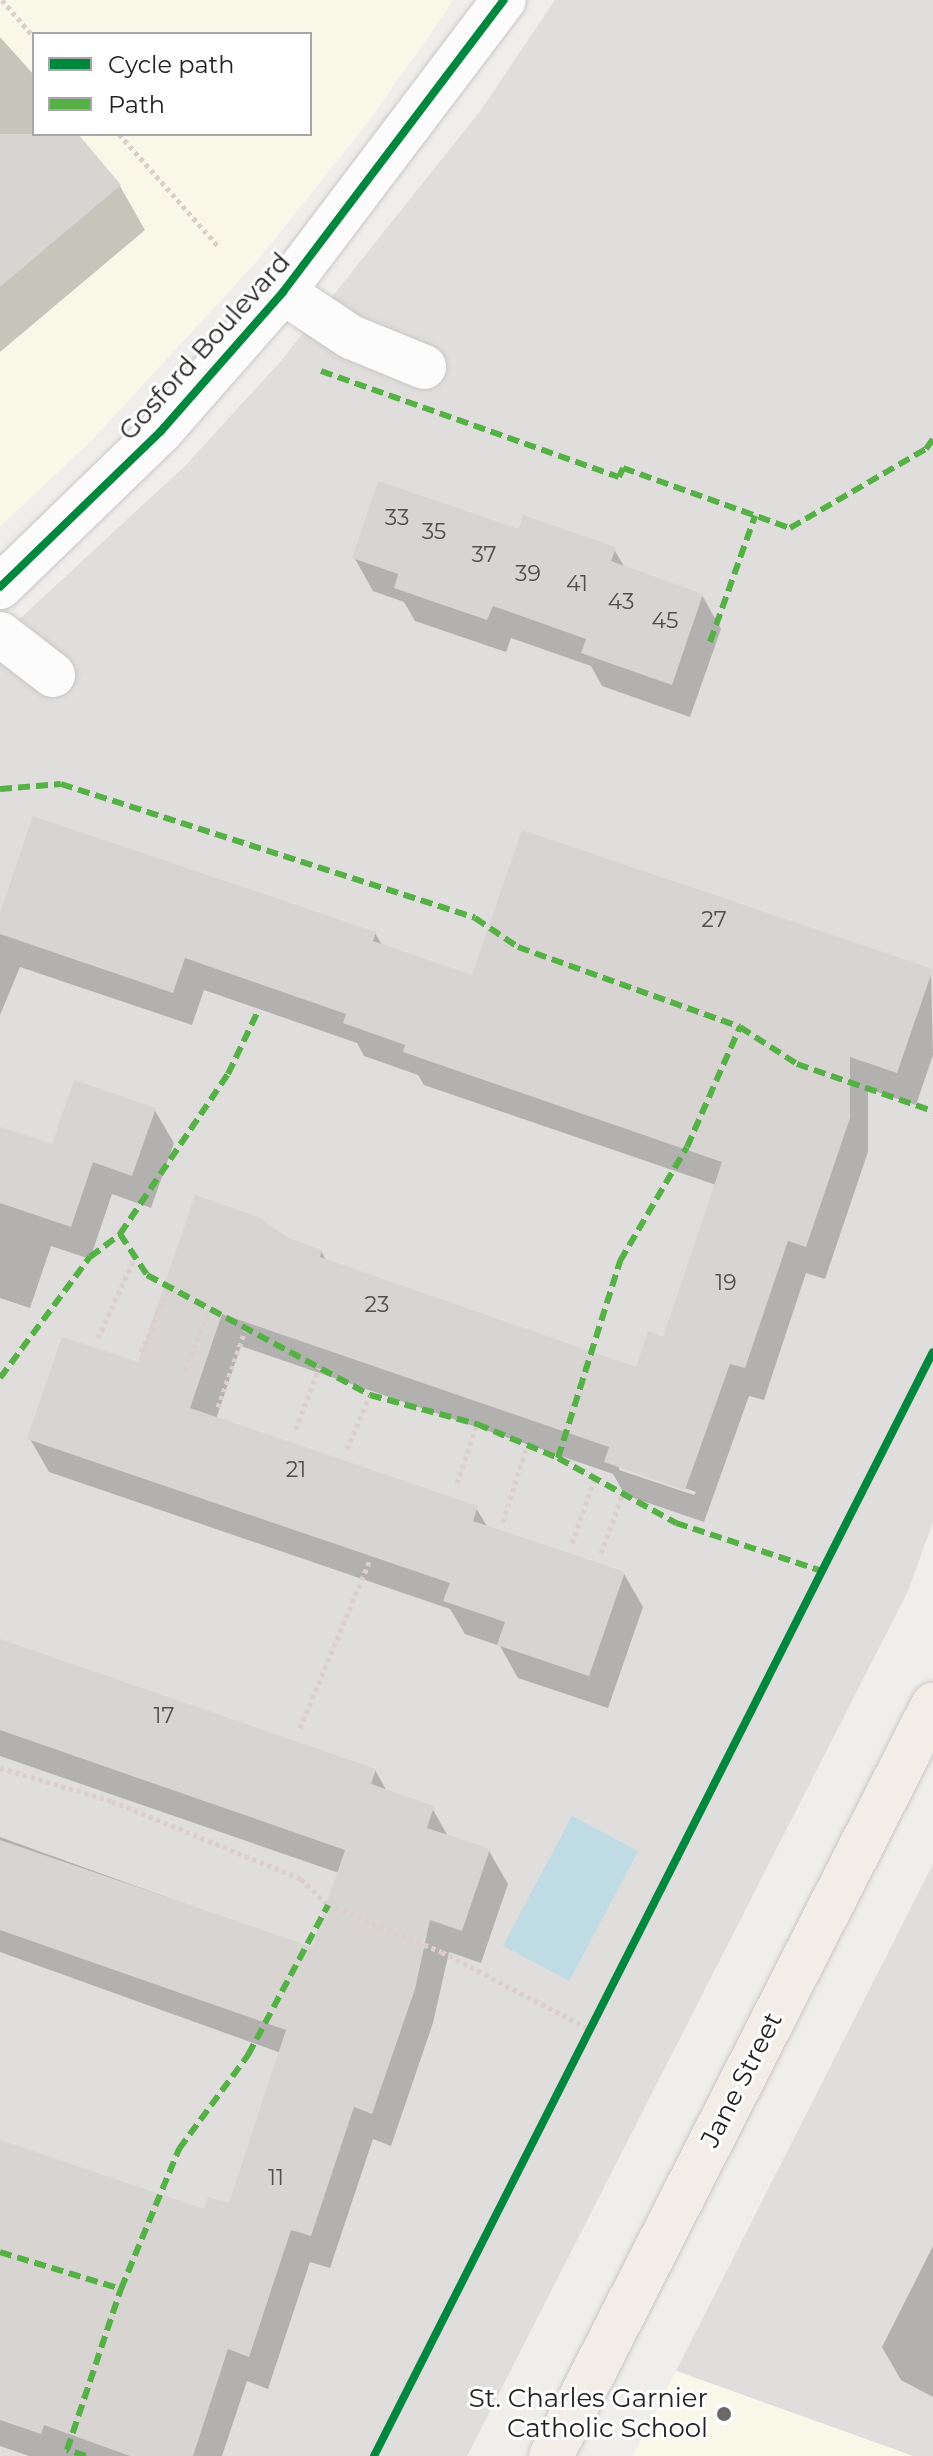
<!DOCTYPE html>
<style>
body{margin:0}
#map{position:relative;width:933px;height:2456px;overflow:hidden;background:#f0eeeb;font-family:Montserrat,sans-serif}
div>[style]{position:absolute}
.residential>*{inset:0;background:#dfdedc}
.education>*{inset:0;background:#f8f7e8}
.parking>*{inset:0;background:#e0dfde;transform-origin:0 0}
.water>*{inset:0;background:#bfdbe3;transform-origin:0 0}
.shadow>*{inset:0;background:#0003}
.building>*{inset:0;background:#d7d4d2}
.path>*{height:5px;margin-top:-2.5px;transform-origin:0;background:repeating-linear-gradient(90deg,#dccecd 0 4px,transparent 0 8px)}
.roads{filter:drop-shadow(0 0 2px #c9c8c7) drop-shadow(0 0 2px #c9c8c7)}
.minor>*{height:44px;margin:-22px;padding:0 22px;transform-origin:22px;border-radius:22px;background:#fdfcfc}
.major>*{height:44px;margin:-22px;padding:0 22px;transform-origin:22px;border-radius:22px;background:#f3ede7}
.quiet>*{height:6px;margin-top:-3px;transform-origin:0;background:repeating-linear-gradient(90deg,#55b145 0 12px,transparent 0 18px)}
.cycleway>*{height:8px;margin:-4px;padding:0 4px;transform-origin:4px;border-radius:4px;background:#00873e}
.dots>*{width:22px;height:22px;translate:-50% -50%;box-sizing:border-box;border:4px solid #fff;border-radius:50%}
span{translate:-50% -50%;white-space:nowrap;text-align:center;line-height:1.15;-webkit-text-stroke:6px #fff;paint-order:stroke}
.number-label{font-size:22px;color:#4f4e4e}
.number-label span{-webkit-text-stroke-width:0}
.street-label{font-size:26px;color:#222}
.poi-label{font-size:26px;color:#222}
.right{translate:-100% -50%;text-align:right}
.legend{position:absolute;left:32px;top:32px;width:280px;height:104px;box-sizing:border-box;background:#fff;border:2px solid #a7a7a7;margin:0;padding:10px 14px;list-style:none;font-size:24px;color:#222}
.legend li{display:flex;align-items:center;gap:16px;height:40px}
.legend b{width:40px;border:2px solid #a7a7a7}
</style>
<div id="map">
<div class="residential">
<i style="clip-path:polygon(555px 0,933px 0,933px 1522px,908px 1591px,467px 2456px,0 2456px,0 637px,186px 465px,280px 362px,481px 110px)"></i>
<i style="clip-path:polygon(933px 1864px,933px 2456px,913px 2456px,676px 2371px)"></i>
</div>
<div class="education">
<i style="clip-path:polygon(evenodd,0 0,454px 0,369px 121px,258px 260px,92px 440px,0 527px,0 0,34px 34px,310px 34px,310px 134px,34px 134px,34px 34px)"></i>
<i style="clip-path:polygon(676px 2371px,913px 2456px,633px 2456px)"></i>
</div>
<div class="parking">
<i style="clip-path:polygon(892px 0,933px 0,933px 279px,789px 208px)"></i>
<i style="left:450px;top:290px;width:213px;height:110px;rotate:19deg"></i>
<i style="clip-path:polygon(151px 589px,528px 721px,463px 908px,16px 758px,41px 706px,134px 642px)"></i>
</div>
<div class="water">
<i style="left:572px;top:1816px;width:75px;height:147px;rotate:28deg"></i>
</div>
<div class="shadow">
<i style="clip-path:polygon(0 37px,34px 75px,34px 134px,76px 134px,120px 186px,145px 230px,0 352px)"></i>
<i style="clip-path:polygon(520px 532px,614px 549px,625px 568px,702px 595px,721px 629px,690px 717px,602px 686px,591px 666px,511px 638px,506px 652px,415px 621px,404px 602px,373px 591px,354px 557px)"></i>
<i style="clip-path:polygon(evenodd,0 915px,375px 933px,382px 945px,473px 977px,931px 971px,933px 1055px,916px 1105px,868px 1089px,868px 1152px,825px 1279px,806px 1273px,764px 1400px,749px 1396px,704px 1522px,625px 1495px,613px 1474px,241px 1346px,216px 1419px,476px 1508px,488px 1528px,624px 1574px,643px 1607px,608px 1708px,518px 1678px,500px 1646px,465px 1634px,450px 1609px,49px 1472px,30px 1439px,139px 1365px,287px 1240px,321px 1251px,327px 1262px,637px 1370px,664px 1339px,716px 1185px,424px 1085px,418px 1075px,364px 1056px,357px 1043px,204px 990px,192px 1025px,20px 967px,0 1015px,0 915px,619px 1465px,696px 1492px,694px 1495px,619px 1470px,619px 1465px)"></i>
<i style="clip-path:polygon(154px 1109px,174px 1143px,151px 1208px,112px 1194px,90px 1259px,51px 1246px,30px 1308px,0 1298px,0 1171px)"></i>
<i style="clip-path:polygon(0 1641px,375px 1770px,388px 1793px,432px 1808px,449px 1838px,489px 1851px,508px 1884px,481px 1963px,449px 1952px,433px 2023px,391px 2146px,373px 2139px,330px 2268px,310px 2262px,268px 2389px,247px 2381px,222px 2456px,29px 2456px,0 2446px,0 2142px,205px 2211px,230px 2205px,281px 2053px,0 1952px,0 1837px,313px 1950px,339px 1873px,0 1756px)"></i>
<i style="clip-path:polygon(933px 2246px,933px 2397px,901px 2380px,882px 2347px)"></i>
</div>
<div class="building">
<i style="clip-path:polygon(0 134px,78px 134px,121px 185px,0 287px)"></i>
<i style="clip-path:polygon(378px 481px,519px 529px,523px 515px,616px 547px,611px 561px,703px 594px,672px 685px,581px 653px,586px 639px,493px 606px,487px 620px,394px 588px,398px 574px,352px 558px)"></i>
<i style="clip-path:polygon(33px 816px,376px 932px,373px 941px,472px 975px,522px 830px,933px 969px,897px 1073px,850px 1057px,850px 1118px,806px 1247px,788px 1241px,745px 1368px,730px 1364px,685px 1490px,604px 1462px,609px 1447px,222px 1314px,190px 1408px,478px 1506px,473px 1521px,625px 1572px,589px 1676px,497px 1645px,505px 1622px,443px 1601px,450px 1583px,27px 1439px,62px 1337px,138px 1362px,195px 1195px,259px 1217px,288px 1238px,322px 1250px,320px 1257px,636px 1367px,648px 1331px,663px 1337px,722px 1162px,403px 1052px,405px 1045px,343px 1023px,346px 1014px,185px 958px,173px 993px,0 934px,0 913px)"></i>
<i style="clip-path:polygon(74px 1080px,156px 1108px,132px 1176px,93px 1162px,71px 1227px,0 1203px,0 1127px,52px 1144px)"></i>
<i style="clip-path:polygon(0 1639px,376px 1769px,371px 1784px,434px 1806px,427px 1828px,490px 1849px,462px 1931px,430px 1920px,415px 1989px,372px 2114px,354px 2107px,311px 2236px,291px 2230px,249px 2357px,228px 2349px,193px 2456px,130px 2456px,44px 2425px,41px 2434px,0 2420px,0 2140px,204px 2209px,208px 2197px,229px 2203px,286px 2030px,0 1930px,0 1840px,312px 1947px,345px 1850px,0 1730px)"></i>
</div>
<div class="path">
<i style="left:2px;top:0;width:49px;rotate:49.1deg"></i>
<i style="left:119px;top:134px;width:151px;rotate:48.5deg"></i>
<i style="left:98px;top:1338px;width:89px;rotate:-65.4deg"></i>
<i style="left:141px;top:1352px;width:70px;rotate:-66.4deg"></i>
<i style="left:185px;top:1370px;width:65px;rotate:-68.2deg"></i>
<i style="left:218px;top:1407px;width:81px;rotate:-70.4deg"></i>
<i style="left:296px;top:1429px;width:65px;rotate:-69.3deg"></i>
<i style="left:347px;top:1449px;width:59px;rotate:-66.9deg"></i>
<i style="left:457px;top:1483px;width:62px;rotate:-71.3deg"></i>
<i style="left:503px;top:1522px;width:81px;rotate:-72.7deg"></i>
<i style="left:572px;top:1543px;width:69px;rotate:-70.5deg"></i>
<i style="left:601px;top:1553px;width:64px;rotate:-69.9deg"></i>
<i style="left:300px;top:1728px;width:182px;rotate:-67.4deg"></i>
<i style="left:0;top:1768px;width:117px;rotate:16.4deg"></i>
<i style="left:112px;top:1801px;width:204px;rotate:22.4deg"></i>
<i style="left:301px;top:1879px;width:37px;rotate:44deg"></i>
<i style="left:328px;top:1905px;width:123px;rotate:22.4deg"></i>
<i style="left:442px;top:1952px;width:168px;rotate:27.6deg"></i>
</div>
<div class="roads">
<div class="minor">
<i style="left:283px;top:292px;width:82px;rotate:33.5deg"></i>
<i style="left:351px;top:337px;width:79px;rotate:22.3deg"></i>
<i style="left:0;top:587px;width:224px;rotate:-44.1deg"></i>
<i style="left:161px;top:431px;width:185px;rotate:-48.7deg"></i>
<i style="left:283px;top:292px;width:366px;rotate:-52.9deg"></i>
<i style="left:0;top:634px;width:67px;rotate:37.7deg"></i>
</div>
<div class="major">
<i style="left:551px;top:2456px;width:843px;rotate:-63.04deg"></i>
</div>
</div>
<div class="quiet">
<i style="left:321px;top:371px;width:316px;rotate:19.6deg"></i>
<i style="left:619px;top:477px;width:10px;rotate:-66deg"></i>
<i style="left:623px;top:468px;width:177px;rotate:19.8deg"></i>
<i style="left:790px;top:528px;width:157px;rotate:-30.2deg"></i>
<i style="left:926px;top:449px;width:12px;rotate:-55deg"></i>
<i style="left:710px;top:642px;width:134px;rotate:-70.3deg"></i>
<i style="left:0;top:789px;width:61px;rotate:-4.7deg"></i>
<i style="left:61px;top:784px;width:435px;rotate:17.9deg"></i>
<i style="left:475px;top:918px;width:52px;rotate:34deg"></i>
<i style="left:518px;top:947px;width:236px;rotate:19.8deg"></i>
<i style="left:740px;top:1027px;width:68px;rotate:33deg"></i>
<i style="left:797px;top:1064px;width:144px;rotate:19.1deg"></i>
<i style="left:120px;top:1234px;width:49px;rotate:56.6deg"></i>
<i style="left:147px;top:1275px;width:253px;rotate:28.3deg"></i>
<i style="left:370px;top:1395px;width:111px;rotate:15.2deg"></i>
<i style="left:477px;top:1424px;width:88px;rotate:22.8deg"></i>
<i style="left:558px;top:1458px;width:135px;rotate:28.8deg"></i>
<i style="left:676px;top:1523px;width:154px;rotate:18.2deg"></i>
<i style="left:0;top:1378px;width:151px;rotate:-53.4deg"></i>
<i style="left:90px;top:1257px;width:38px;rotate:-37deg"></i>
<i style="left:120px;top:1234px;width:193px;rotate:-56deg"></i>
<i style="left:228px;top:1074px;width:70px;rotate:-64.5deg"></i>
<i style="left:558px;top:1458px;width:207px;rotate:-72.5deg"></i>
<i style="left:620px;top:1261px;width:132px;rotate:-59.6deg"></i>
<i style="left:687px;top:1147px;width:131px;rotate:-66.2deg"></i>
<i style="left:0;top:2252px;width:127px;rotate:17deg"></i>
<i style="left:121px;top:2289px;width:152px;rotate:-67.5deg"></i>
<i style="left:179px;top:2149px;width:117px;rotate:-53.7deg"></i>
<i style="left:248px;top:2055px;width:170px;rotate:-61.9deg"></i>
<i style="left:86px;top:2456px;width:20px;rotate:-162deg"></i>
<i style="left:67px;top:2450px;width:170px;rotate:-71.5deg"></i>
</div>
<div class="cycleway">
<i style="left:0;top:587px;width:224px;rotate:-44.1deg"></i>
<i style="left:161px;top:431px;width:185px;rotate:-48.7deg"></i>
<i style="left:283px;top:292px;width:366px;rotate:-52.9deg"></i>
<i style="left:374px;top:2456px;width:1237px;rotate:-63.15deg"></i>
</div>
<div class="dots">
<i style="left:724px;top:2414px;background:#6a6968"></i>
</div>
<div class="number-label">
<span style="left:397px;top:518px">33</span>
<span style="left:434px;top:532px">35</span>
<span style="left:484px;top:555px">37</span>
<span style="left:528px;top:574px">39</span>
<span style="left:577px;top:584px">41</span>
<span style="left:621px;top:602px">43</span>
<span style="left:665px;top:621px">45</span>
<span style="left:714px;top:920px">27</span>
<span style="left:726px;top:1283px">19</span>
<span style="left:377px;top:1305px">23</span>
<span style="left:296px;top:1470px">21</span>
<span style="left:164px;top:1716px">17</span>
<span style="left:276px;top:2178px">11</span>
</div>
<div class="street-label">
<span style="left:205px;top:347px;rotate:-48deg">Gosford Boulevard</span>
<span style="left:742px;top:2080px;rotate:-63deg">Jane Street</span>
</div>
<div class="poi-label">
<span class="right" style="left:708px;top:2414px">St. Charles Garnier<br>Catholic School</span>
</div>
<ul class="legend">
<li><b style="height:10px;background:#00873e"></b>Cycle path</li>
<li><b style="height:10px;background:#55b145"></b>Path</li>
</ul>
</div>
